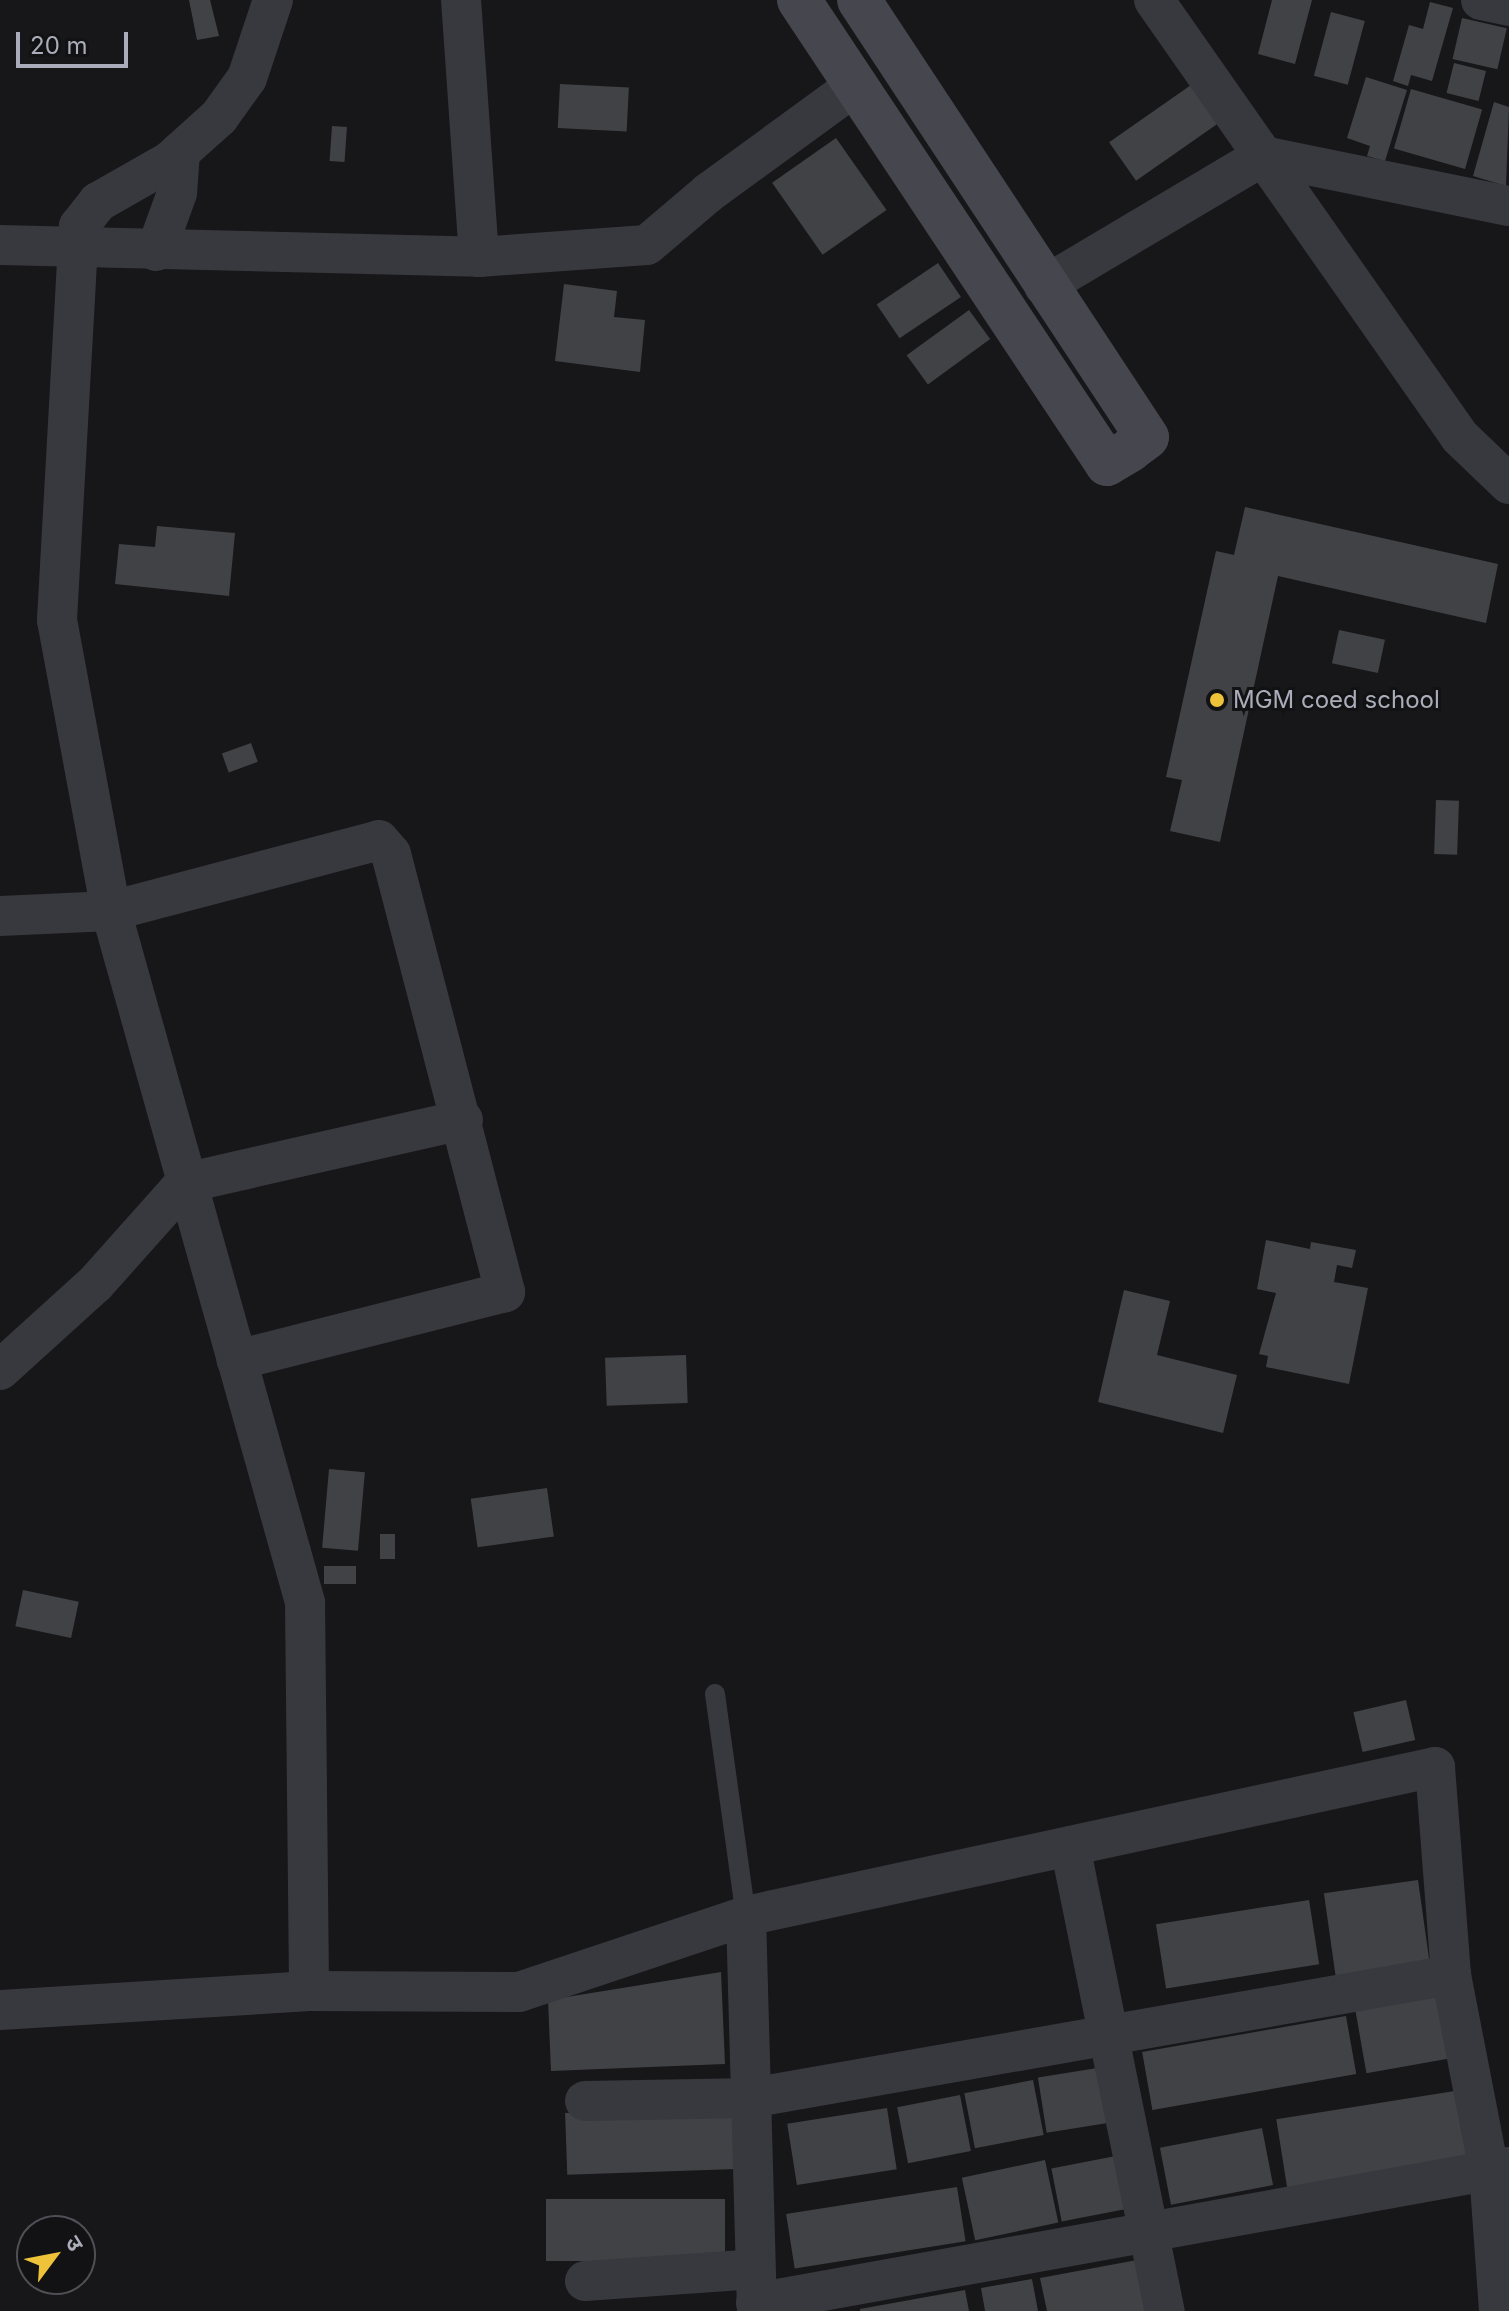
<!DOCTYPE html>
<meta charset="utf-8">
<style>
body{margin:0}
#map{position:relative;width:1509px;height:2311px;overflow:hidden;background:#171719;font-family:Inter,"Noto Sans Devanagari",sans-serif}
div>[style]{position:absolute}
.building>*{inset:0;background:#414246;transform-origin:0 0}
.lane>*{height:20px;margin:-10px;padding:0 10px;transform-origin:10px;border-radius:10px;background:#38393e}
.street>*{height:40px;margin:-20px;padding:0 20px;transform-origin:20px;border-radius:20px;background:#38393e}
.secondary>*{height:44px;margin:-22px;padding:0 22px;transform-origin:22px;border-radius:22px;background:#46474e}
.dots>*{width:22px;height:22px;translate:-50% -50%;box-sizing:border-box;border:4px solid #121214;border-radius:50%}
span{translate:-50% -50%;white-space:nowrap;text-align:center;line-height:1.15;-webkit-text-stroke:6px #121214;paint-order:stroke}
.poi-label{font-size:24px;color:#aaadb9}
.left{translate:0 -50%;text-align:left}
.north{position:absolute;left:16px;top:2215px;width:80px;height:80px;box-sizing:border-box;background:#121214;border:2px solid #4f5056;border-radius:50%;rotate:58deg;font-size:22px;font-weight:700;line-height:32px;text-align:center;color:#aaadb9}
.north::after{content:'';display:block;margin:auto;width:28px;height:36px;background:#eec33a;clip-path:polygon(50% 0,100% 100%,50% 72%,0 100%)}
.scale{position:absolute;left:16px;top:32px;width:112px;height:36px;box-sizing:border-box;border:4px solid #aaadb9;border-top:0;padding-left:10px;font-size:24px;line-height:28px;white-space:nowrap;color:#aaadb9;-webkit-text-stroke:6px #121214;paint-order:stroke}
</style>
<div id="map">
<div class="building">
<i style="clip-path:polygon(189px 0,210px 0,219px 36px,197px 40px)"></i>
<i style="clip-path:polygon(1272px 0,1312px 0,1295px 64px,1258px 54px)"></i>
<i style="clip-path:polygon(1430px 2px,1453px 8px,1432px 81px,1411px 75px,1408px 86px,1393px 81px,1409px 25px,1423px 29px)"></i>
<i style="left:1331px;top:12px;width:35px;height:66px;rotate:15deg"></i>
<i style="left:1462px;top:18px;width:46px;height:42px;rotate:13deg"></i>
<i style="left:1454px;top:63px;width:33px;height:31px;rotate:14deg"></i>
<i style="clip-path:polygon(1366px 77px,1407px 90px,1385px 161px,1367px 156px,1370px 146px,1347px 138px)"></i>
<i style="left:560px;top:84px;width:69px;height:44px;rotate:3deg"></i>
<i style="left:1191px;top:85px;width:47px;height:100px;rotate:55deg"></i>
<i style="left:1411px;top:89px;width:74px;height:62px;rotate:16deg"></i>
<i style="clip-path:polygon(1494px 102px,1509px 107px,1506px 186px,1473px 176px)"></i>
<i style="left:332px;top:126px;width:15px;height:35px;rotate:4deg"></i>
<i style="left:836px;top:138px;width:88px;height:78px;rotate:55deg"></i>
<i style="left:938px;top:263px;width:41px;height:74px;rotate:56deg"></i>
<i style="clip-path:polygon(564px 284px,617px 291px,614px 317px,645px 320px,640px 372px,555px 361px)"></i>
<i style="left:969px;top:310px;width:36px;height:77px;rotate:54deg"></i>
<i style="clip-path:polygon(1245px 507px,1498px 564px,1486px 623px,1278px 576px,1220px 842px,1170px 831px,1182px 780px,1166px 777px,1216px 551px,1234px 555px)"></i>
<i style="clip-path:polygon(157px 526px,235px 533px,229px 596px,115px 584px,119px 544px,155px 547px)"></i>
<i style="left:1339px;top:630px;width:47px;height:34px;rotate:12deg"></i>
<i style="left:251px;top:743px;width:20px;height:31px;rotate:70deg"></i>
<i style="left:1436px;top:800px;width:23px;height:54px;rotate:2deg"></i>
<i style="clip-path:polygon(1266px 1240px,1310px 1249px,1311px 1242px,1356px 1250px,1352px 1268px,1337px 1265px,1334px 1282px,1368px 1288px,1349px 1384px,1266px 1367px,1268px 1356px,1259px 1354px,1276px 1293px,1257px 1289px)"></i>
<i style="clip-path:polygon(1124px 1290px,1170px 1301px,1157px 1355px,1237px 1375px,1223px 1433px,1098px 1402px)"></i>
<i style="left:686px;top:1355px;width:48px;height:81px;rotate:88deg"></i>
<i style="left:329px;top:1469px;width:36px;height:79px;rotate:5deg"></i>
<i style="left:547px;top:1488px;width:49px;height:77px;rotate:82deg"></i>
<i style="left:380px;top:1534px;width:15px;height:25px"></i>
<i style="left:324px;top:1566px;width:32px;height:18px"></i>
<i style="left:23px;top:1590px;width:57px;height:37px;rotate:12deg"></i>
<i style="left:1406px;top:1700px;width:41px;height:54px;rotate:77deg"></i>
<i style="left:1418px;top:1880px;width:87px;height:95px;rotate:82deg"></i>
<i style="left:1309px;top:1900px;width:65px;height:155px;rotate:81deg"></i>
<i style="clip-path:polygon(721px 1972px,725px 2064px,551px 2071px,548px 2000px)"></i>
<i style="left:1441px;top:1995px;width:64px;height:87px;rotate:80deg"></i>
<i style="left:1346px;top:2016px;width:59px;height:207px;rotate:80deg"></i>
<i style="left:1110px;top:2066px;width:56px;height:73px;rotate:81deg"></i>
<i style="left:1033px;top:2080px;width:56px;height:70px;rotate:79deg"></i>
<i style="left:1461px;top:2090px;width:79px;height:187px;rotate:81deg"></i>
<i style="left:960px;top:2095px;width:57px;height:64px;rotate:79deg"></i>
<i style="left:734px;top:2107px;width:62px;height:169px;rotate:88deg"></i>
<i style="left:887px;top:2108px;width:62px;height:101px;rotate:81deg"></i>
<i style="left:1262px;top:2128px;width:58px;height:104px;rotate:79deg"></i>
<i style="left:1126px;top:2154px;width:54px;height:76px;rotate:79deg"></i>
<i style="left:1045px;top:2160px;width:64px;height:85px;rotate:78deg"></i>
<i style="left:957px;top:2187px;width:55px;height:173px;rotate:81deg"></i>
<i style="left:546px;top:2199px;width:179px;height:62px"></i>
<i style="clip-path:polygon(1148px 2258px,1158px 2311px,1047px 2311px,1040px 2278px)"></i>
<i style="clip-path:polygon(1032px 2279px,1038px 2311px,985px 2311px,981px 2288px)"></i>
<i style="clip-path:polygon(965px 2290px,969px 2311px,860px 2311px,860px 2309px)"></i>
</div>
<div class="lane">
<i style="left:715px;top:1694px;width:224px;rotate:82.1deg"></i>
</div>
<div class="street">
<i style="left:273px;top:0;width:82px;rotate:108.4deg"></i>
<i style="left:247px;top:78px;width:48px;rotate:125.7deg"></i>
<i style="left:219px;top:117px;width:66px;rotate:138.1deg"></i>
<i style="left:170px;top:161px;width:83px;rotate:150.3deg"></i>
<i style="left:98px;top:202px;width:31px;rotate:128deg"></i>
<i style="left:79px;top:226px;width:395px;rotate:93.2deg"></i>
<i style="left:57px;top:620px;width:296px;rotate:79.5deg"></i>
<i style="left:111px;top:911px;width:718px;rotate:74.32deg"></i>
<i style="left:305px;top:1602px;width:389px;rotate:89.4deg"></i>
<i style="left:1154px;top:0;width:533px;rotate:55deg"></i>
<i style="left:1460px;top:437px;width:68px;rotate:43.8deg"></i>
<i style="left:1481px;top:0;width:29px;rotate:12deg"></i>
<i style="left:0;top:245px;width:479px;rotate:1.4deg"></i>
<i style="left:479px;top:257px;width:258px;rotate:-94deg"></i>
<i style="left:156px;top:251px;width:62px;rotate:-70.1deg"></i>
<i style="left:177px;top:193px;width:41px;rotate:-85.8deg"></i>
<i style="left:479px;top:257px;width:168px;rotate:-4.1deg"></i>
<i style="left:647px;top:245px;width:80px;rotate:-40.4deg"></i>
<i style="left:708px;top:193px;width:182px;rotate:-36.1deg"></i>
<i style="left:1044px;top:286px;width:255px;rotate:-30.7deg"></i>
<i style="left:1263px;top:156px;width:251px;rotate:11.5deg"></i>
<i style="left:0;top:916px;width:111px;rotate:-2.6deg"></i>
<i style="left:111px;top:911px;width:277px;rotate:-14.8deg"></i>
<i style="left:379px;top:840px;width:18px;rotate:49deg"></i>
<i style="left:391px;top:854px;width:453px;rotate:75.4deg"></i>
<i style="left:505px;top:1292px;width:277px;rotate:165.8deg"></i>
<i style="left:0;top:1370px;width:128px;rotate:-42.2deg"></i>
<i style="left:95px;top:1284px;width:135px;rotate:-48.3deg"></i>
<i style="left:185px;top:1183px;width:285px;rotate:-12.8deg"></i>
<i style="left:1070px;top:1846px;width:475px;rotate:78.5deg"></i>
<i style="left:746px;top:1916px;width:395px;rotate:88.4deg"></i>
<i style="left:0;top:2010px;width:310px;rotate:-3.5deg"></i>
<i style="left:309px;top:1991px;width:210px;rotate:0.3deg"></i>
<i style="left:519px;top:1992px;width:239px;rotate:-18.5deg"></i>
<i style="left:746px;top:1916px;width:705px;rotate:-12.2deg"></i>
<i style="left:1435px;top:1767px;width:209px;rotate:85.6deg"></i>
<i style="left:1451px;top:1975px;width:200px;rotate:79deg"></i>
<i style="left:1489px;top:2171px;width:140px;rotate:85.9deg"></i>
<i style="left:585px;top:2101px;width:166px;rotate:-1deg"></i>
<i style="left:751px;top:2098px;width:711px;rotate:-9.97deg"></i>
<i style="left:585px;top:2281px;width:170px;rotate:-4deg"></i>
<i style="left:756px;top:2303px;width:765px;rotate:-10.24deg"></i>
</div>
<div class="secondary">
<i style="left:799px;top:0;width:557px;rotate:56.42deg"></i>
<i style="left:1107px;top:464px;width:27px;rotate:-31deg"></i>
<i style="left:1130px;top:450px;width:21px;rotate:-37deg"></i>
<i style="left:1147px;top:437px;width:523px;rotate:-123.39deg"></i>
</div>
<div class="dots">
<i style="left:1217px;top:700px;background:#eec33a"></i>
</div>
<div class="poi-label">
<span class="left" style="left:1233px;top:700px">MGM coed school</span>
</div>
<div class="north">उ</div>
<div class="scale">20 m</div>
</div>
